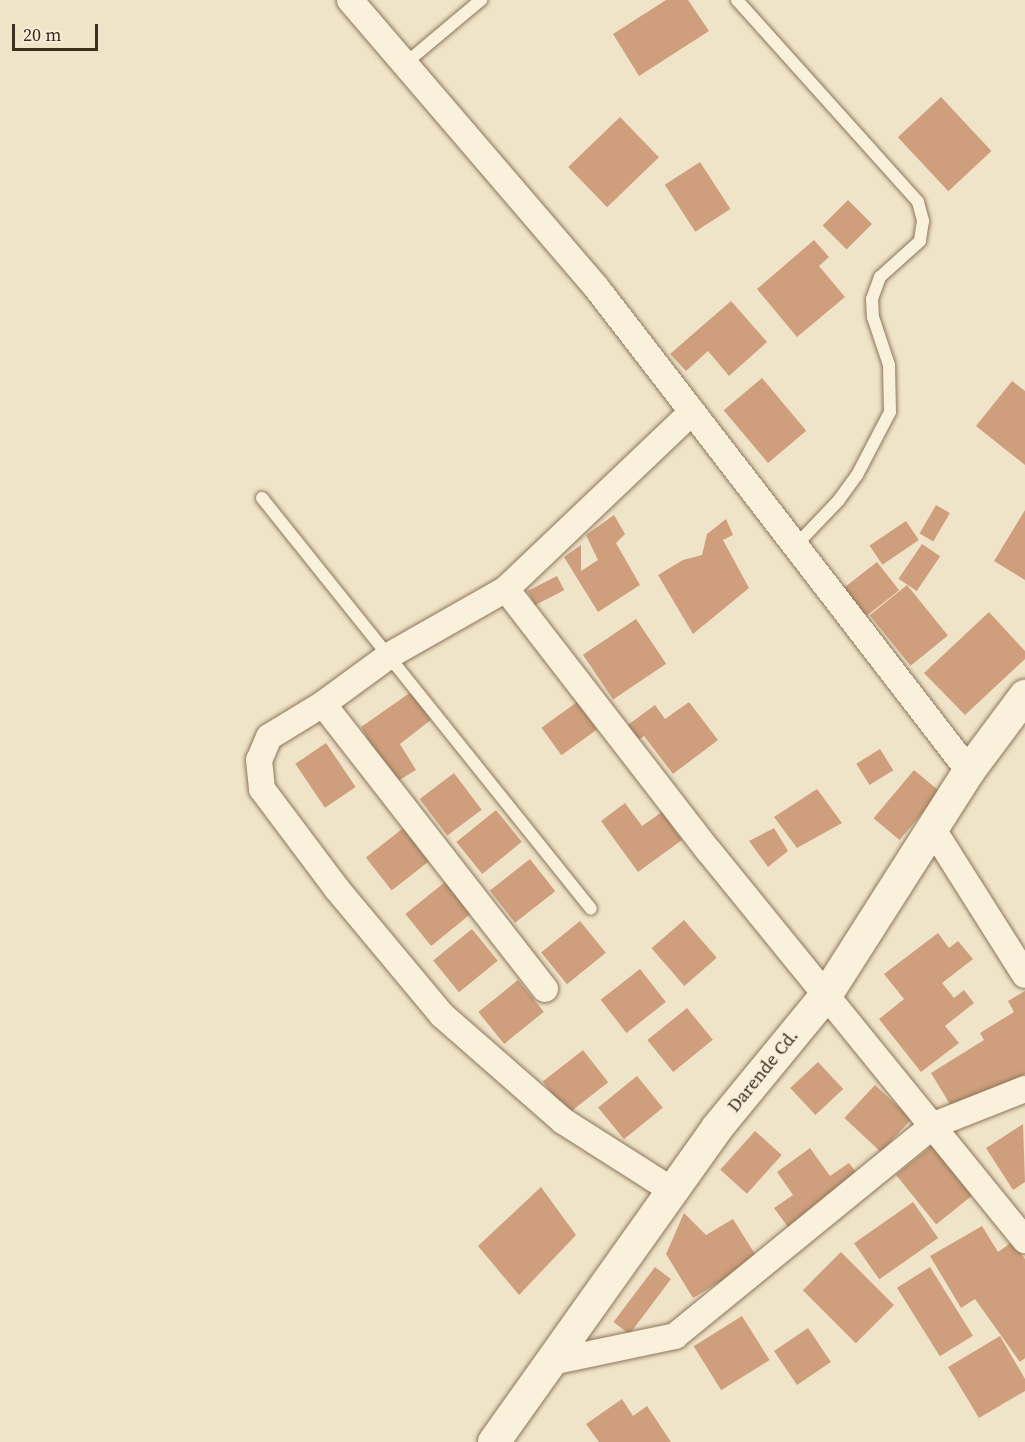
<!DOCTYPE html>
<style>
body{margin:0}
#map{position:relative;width:1025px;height:1442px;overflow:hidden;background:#f0e4c8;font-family:"Source Serif 4",serif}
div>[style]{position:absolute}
.building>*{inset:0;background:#cf9f7d;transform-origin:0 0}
.roads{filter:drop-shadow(0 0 2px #8d765c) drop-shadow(0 0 2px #8d765c)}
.service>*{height:12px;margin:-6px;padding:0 6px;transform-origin:6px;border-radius:6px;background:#faf1dc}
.minor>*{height:26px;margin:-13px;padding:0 13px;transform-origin:13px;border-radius:13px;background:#faf1dc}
.tertiary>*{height:32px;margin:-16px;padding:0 16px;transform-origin:16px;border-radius:16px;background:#faf1dc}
span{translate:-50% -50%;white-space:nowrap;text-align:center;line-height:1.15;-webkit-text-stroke:4.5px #f7eed8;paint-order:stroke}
.street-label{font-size:18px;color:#3d2e20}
.scale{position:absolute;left:12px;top:24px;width:86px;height:27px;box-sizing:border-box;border:3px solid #3d2e20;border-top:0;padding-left:8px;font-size:18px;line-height:21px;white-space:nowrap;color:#3d2e20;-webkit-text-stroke:4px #f7eed8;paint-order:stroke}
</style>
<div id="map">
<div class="building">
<i style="clip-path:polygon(666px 0,688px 0,709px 31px,639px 76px,613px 34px)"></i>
<i style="left:941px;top:97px;width:74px;height:59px;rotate:47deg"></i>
<i style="left:620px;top:117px;width:56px;height:72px;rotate:46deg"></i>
<i style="left:700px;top:162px;width:56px;height:42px;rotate:57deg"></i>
<i style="left:848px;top:200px;width:34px;height:36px;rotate:45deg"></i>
<i style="clip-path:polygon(814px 240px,829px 257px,819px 266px,845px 297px,797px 337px,757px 289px)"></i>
<i style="clip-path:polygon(731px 301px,767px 342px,729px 376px,708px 351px,686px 371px,670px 354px)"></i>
<i style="left:762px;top:378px;width:69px;height:50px;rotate:50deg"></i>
<i style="clip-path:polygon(1012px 381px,1025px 391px,1025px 465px,976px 426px)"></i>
<i style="left:936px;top:505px;width:16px;height:33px;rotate:30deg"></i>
<i style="clip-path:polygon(1025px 510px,1025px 580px,994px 561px)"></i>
<i style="clip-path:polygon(614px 515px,625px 534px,616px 543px,640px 585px,598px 612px,564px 557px,581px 545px,581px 571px,598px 560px,586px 535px)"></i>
<i style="clip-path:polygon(726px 519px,733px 535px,723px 540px,749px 588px,693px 634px,658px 575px,683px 560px,702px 555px,707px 534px)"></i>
<i style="left:906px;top:521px;width:23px;height:44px;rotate:56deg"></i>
<i style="left:922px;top:544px;width:22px;height:42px;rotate:34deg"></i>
<i style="left:877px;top:562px;width:36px;height:48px;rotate:52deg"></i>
<i style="left:557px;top:576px;width:16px;height:33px;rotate:63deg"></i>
<i style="left:907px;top:585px;width:65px;height:48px;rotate:51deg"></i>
<i style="clip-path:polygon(989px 612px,1025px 651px,1025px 659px,965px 715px,924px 673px)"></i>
<i style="left:636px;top:619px;width:54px;height:64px;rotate:56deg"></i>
<i style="clip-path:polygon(414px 690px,432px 719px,400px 744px,416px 770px,393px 784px,361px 727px)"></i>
<i style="left:577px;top:702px;width:34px;height:44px;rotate:54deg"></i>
<i style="clip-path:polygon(689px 702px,718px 740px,673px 774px,644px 736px,636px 742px,625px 727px,655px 705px,665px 719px)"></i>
<i style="left:326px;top:743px;width:53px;height:37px;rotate:56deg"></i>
<i style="left:880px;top:749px;width:25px;height:28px;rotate:58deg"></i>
<i style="left:914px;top:770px;width:34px;height:63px;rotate:40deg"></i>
<i style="left:454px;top:773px;width:46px;height:43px;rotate:53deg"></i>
<i style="clip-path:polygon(817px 789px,842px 823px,797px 848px,774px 817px)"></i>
<i style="clip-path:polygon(625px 803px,642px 826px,662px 812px,682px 840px,638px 872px,601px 821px)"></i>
<i style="left:496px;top:810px;width:41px;height:51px;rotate:51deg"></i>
<i style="left:406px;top:826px;width:42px;height:51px;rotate:52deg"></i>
<i style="clip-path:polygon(774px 828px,788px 851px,768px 867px,749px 841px)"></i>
<i style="left:530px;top:859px;width:41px;height:51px;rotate:52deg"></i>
<i style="left:445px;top:882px;width:41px;height:51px;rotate:51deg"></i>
<i style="left:684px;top:920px;width:50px;height:43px;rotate:49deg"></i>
<i style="left:580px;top:921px;width:41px;height:50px;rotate:51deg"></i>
<i style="left:472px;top:929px;width:41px;height:50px;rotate:51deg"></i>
<i style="clip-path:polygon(938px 933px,949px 948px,958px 941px,973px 959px,942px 983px,954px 998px,964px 990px,974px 1003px,945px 1026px,959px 1043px,921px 1072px,879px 1019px,904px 999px,884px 974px)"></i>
<i style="left:640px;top:969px;width:42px;height:50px;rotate:52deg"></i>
<i style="left:518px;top:980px;width:41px;height:51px;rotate:51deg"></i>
<i style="clip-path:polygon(1025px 991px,1025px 1074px,957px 1116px,931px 1073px,984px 1040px,980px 1033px,1014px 1012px,1008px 1001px)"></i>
<i style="left:687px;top:1008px;width:41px;height:51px;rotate:51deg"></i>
<i style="left:583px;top:1050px;width:41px;height:51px;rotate:52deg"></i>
<i style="left:818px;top:1062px;width:37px;height:38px;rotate:47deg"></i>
<i style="left:637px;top:1076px;width:41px;height:50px;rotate:51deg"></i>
<i style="left:875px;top:1085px;width:50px;height:45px;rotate:43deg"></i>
<i style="clip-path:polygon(1023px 1124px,1025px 1182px,1013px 1190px,986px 1148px)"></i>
<i style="left:755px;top:1131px;width:36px;height:52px;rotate:42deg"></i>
<i style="left:934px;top:1144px;width:64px;height:49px;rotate:51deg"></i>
<i style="clip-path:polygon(810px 1148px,830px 1176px,849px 1163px,862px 1180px,791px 1231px,774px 1208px,793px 1195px,777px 1172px)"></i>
<i style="clip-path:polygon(541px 1187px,576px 1235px,519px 1295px,478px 1246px)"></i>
<i style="left:913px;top:1202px;width:44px;height:72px;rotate:55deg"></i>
<i style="clip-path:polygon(684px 1213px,706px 1235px,733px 1219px,758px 1259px,693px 1298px,666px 1254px)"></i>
<i style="clip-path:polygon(982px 1226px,998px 1252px,1012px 1242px,1025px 1259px,1025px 1358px,1020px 1362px,975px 1299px,961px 1308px,930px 1256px)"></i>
<i style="left:841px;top:1252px;width:75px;height:54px;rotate:45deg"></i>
<i style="left:655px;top:1267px;width:20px;height:69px;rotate:37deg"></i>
<i style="left:930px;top:1267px;width:81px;height:39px;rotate:58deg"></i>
<i style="left:742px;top:1316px;width:52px;height:57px;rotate:58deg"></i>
<i style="left:808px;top:1328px;width:41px;height:41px;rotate:56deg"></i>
<i style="clip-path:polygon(1000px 1336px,1025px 1379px,1025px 1391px,979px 1418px,948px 1367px)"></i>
<i style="clip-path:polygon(622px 1399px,633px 1416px,647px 1406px,671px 1442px,599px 1442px,586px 1424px)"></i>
</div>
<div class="roads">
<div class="service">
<i style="left:737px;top:0;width:271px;rotate:48.1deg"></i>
<i style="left:918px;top:202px;width:20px;rotate:75deg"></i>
<i style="left:923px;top:221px;width:20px;rotate:99deg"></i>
<i style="left:920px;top:241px;width:54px;rotate:138deg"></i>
<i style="left:880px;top:277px;width:23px;rotate:110deg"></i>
<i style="left:872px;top:299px;width:18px;rotate:87deg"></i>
<i style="left:873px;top:317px;width:51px;rotate:71.6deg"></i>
<i style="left:889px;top:365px;width:47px;rotate:88.8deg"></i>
<i style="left:890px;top:412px;width:71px;rotate:117.6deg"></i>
<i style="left:857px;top:475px;width:31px;rotate:126deg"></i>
<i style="left:839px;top:500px;width:62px;rotate:133.7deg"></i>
<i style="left:407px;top:62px;width:97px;rotate:-40deg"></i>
<i style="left:262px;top:498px;width:526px;rotate:51.32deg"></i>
</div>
<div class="minor">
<i style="left:350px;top:0;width:378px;rotate:49.4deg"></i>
<i style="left:596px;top:287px;width:611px;rotate:52.38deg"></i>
<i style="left:506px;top:589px;width:330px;rotate:52.3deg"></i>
<i style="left:708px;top:850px;width:503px;rotate:50.9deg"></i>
<i style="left:323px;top:704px;width:63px;rotate:148.6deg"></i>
<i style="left:269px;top:737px;width:25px;rotate:113deg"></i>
<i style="left:259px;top:760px;width:29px;rotate:84deg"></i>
<i style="left:262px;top:789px;width:125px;rotate:53.1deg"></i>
<i style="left:337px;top:889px;width:164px;rotate:50.2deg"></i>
<i style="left:442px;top:1015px;width:161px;rotate:41.2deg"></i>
<i style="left:563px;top:1121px;width:130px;rotate:32.5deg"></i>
<i style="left:934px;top:831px;width:170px;rotate:57.7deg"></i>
<i style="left:545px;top:989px;width:361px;rotate:-127.9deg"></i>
<i style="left:323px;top:704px;width:83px;rotate:-36.2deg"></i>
<i style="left:390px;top:655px;width:133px;rotate:-29.6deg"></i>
<i style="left:506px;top:589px;width:257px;rotate:-43.6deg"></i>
<i style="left:551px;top:1362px;width:127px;rotate:-11.8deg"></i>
<i style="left:675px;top:1336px;width:334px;rotate:-39.2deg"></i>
<i style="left:934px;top:1125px;width:98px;rotate:-21.6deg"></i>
</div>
<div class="tertiary">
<i style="left:494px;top:1442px;width:385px;rotate:-54.6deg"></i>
<i style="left:717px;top:1128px;width:173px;rotate:-50.6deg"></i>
<i style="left:827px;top:994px;width:264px;rotate:-57.5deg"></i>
<i style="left:969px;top:771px;width:94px;rotate:-53.3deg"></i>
</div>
</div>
<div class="street-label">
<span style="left:763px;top:1071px;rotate:-51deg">Darende Cd.</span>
</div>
<div class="scale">20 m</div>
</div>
